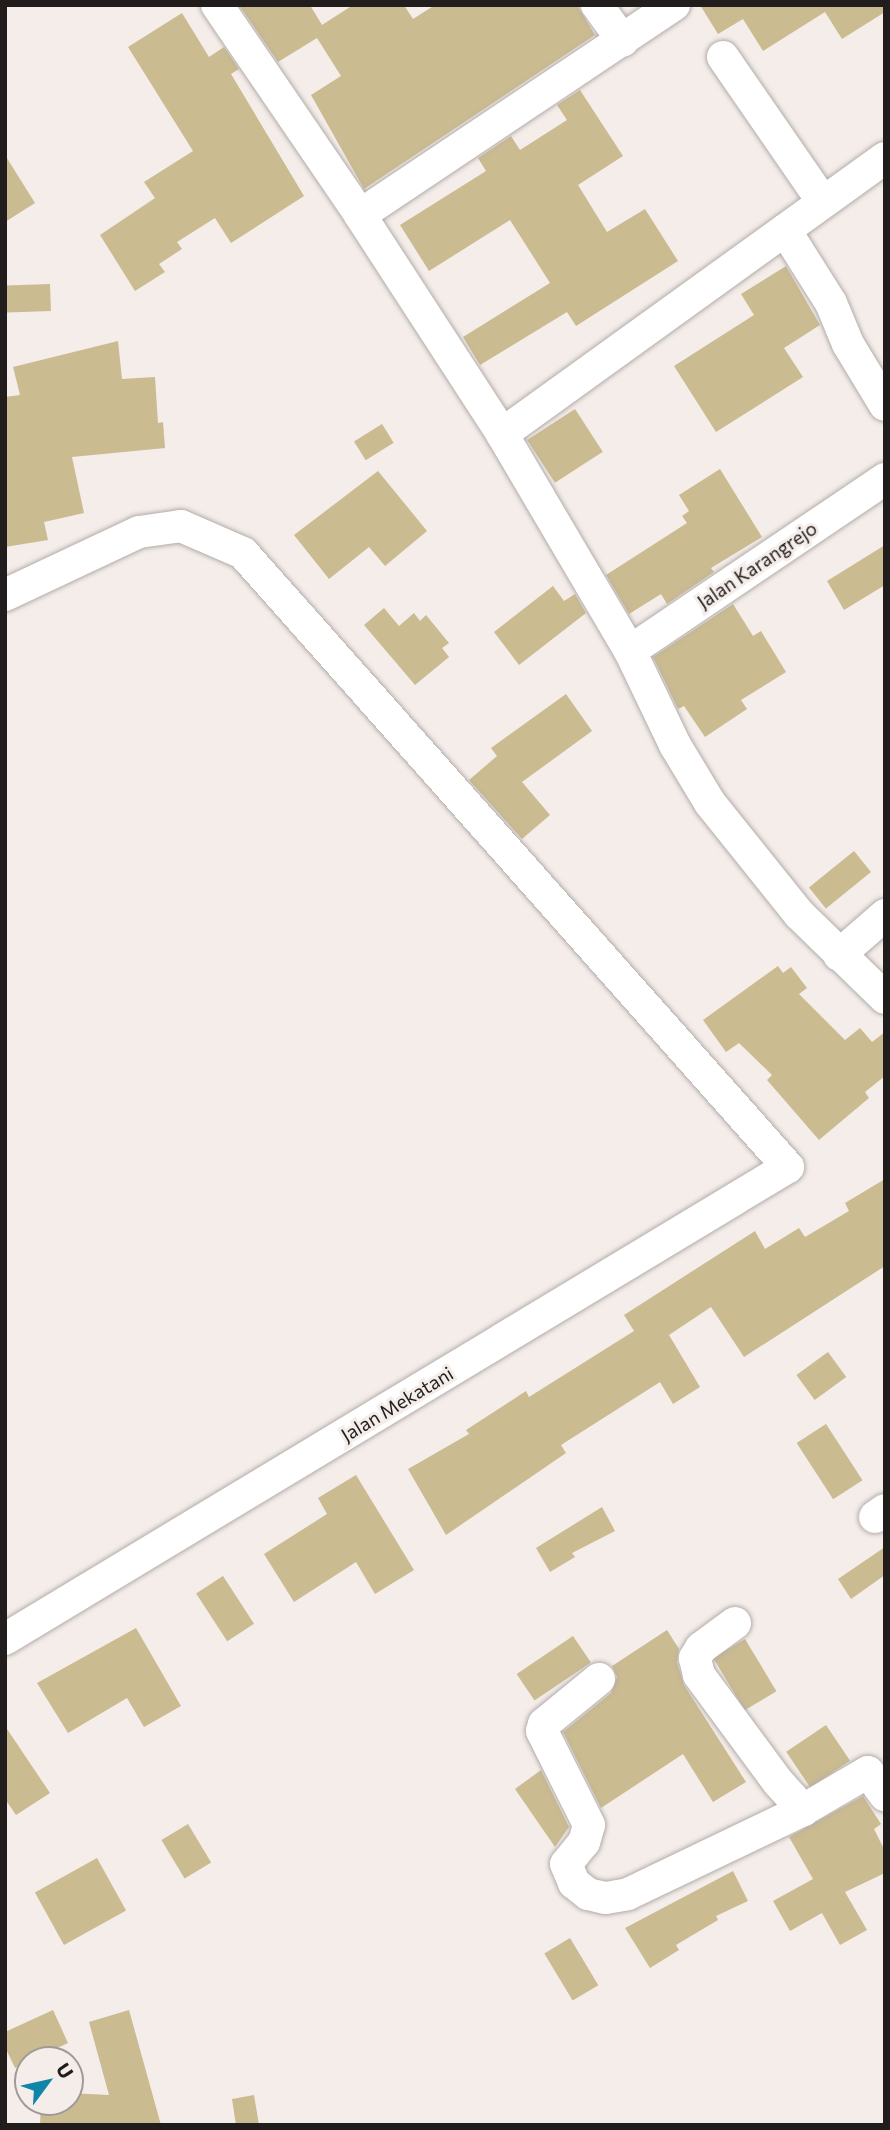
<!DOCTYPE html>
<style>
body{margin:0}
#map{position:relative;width:890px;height:2130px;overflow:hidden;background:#f4ede9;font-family:Commissioner,sans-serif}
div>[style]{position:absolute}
.building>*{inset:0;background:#cabb91;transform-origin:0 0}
.roads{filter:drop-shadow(0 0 2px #b3aca8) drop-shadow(0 0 2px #b3aca8)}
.minor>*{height:32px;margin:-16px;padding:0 16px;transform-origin:16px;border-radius:16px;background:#fff}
span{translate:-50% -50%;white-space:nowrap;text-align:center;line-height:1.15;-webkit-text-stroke:6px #f4ede9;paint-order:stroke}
.street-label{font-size:19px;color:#201d1c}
.frame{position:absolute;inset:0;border:7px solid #201d1c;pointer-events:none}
.north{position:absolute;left:14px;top:2046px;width:70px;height:70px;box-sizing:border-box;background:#f4ede9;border:2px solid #9f9a97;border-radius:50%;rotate:57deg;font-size:19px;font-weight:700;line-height:28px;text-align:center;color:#201d1c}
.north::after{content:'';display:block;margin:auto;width:24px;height:32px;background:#1184aa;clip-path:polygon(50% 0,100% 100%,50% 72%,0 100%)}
</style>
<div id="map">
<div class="building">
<i style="clip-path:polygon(239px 5px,310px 5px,322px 25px,353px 5px,404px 5px,413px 19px,435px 5px,577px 5px,595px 35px,364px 189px,311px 95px,341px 76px,317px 38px,278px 62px)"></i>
<i style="clip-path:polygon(700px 5px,885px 5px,885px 12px,842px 39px,825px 12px,763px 51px,743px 19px,718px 34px)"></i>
<i style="clip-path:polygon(182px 13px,209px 57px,224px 47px,239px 69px,231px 74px,304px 196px,231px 243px,215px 218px,177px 242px,182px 249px,159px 264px,165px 272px,135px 291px,100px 235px,155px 198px,144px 182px,193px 151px,128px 47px)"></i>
<i style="clip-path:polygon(580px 90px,623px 156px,578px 185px,607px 232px,645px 209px,678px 261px,576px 326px,567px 312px,480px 365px,463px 337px,550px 283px,510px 220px,429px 271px,400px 225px,486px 171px,478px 158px,511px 136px,520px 150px,567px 120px,557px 105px)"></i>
<i style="clip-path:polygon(5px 155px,35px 203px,5px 222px)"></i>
<i style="clip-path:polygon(786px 266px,820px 325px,784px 348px,803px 377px,716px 432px,674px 366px,754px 315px,741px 294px)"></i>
<i style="left:50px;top:284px;width:27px;height:44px;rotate:88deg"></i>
<i style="clip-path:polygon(118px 341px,122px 379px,155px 377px,158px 423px,163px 422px,165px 448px,72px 457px,84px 513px,44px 522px,48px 540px,5px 547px,5px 397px,20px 395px,13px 367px)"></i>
<i style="left:575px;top:409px;width:51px;height:57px;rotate:57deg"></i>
<i style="left:382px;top:424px;width:22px;height:33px;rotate:58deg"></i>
<i style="clip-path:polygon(720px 469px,762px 537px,711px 568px,714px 572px,667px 604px,661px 594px,629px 614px,606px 575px,687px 523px,682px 516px,689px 511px,679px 495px)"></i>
<i style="clip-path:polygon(378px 471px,427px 531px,385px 566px,369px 547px,329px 579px,294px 535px)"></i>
<i style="clip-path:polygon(885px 545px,885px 585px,844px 610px,827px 581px)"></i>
<i style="clip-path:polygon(553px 586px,564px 601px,575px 594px,586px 613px,519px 665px,494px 632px)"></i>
<i style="clip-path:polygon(733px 604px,753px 636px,761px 631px,786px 672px,741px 700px,747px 709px,705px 737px,684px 706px,678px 709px,653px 657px)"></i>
<i style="clip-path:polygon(384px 608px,399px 626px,414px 613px,420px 621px,426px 615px,449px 643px,442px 648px,449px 657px,415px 685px,364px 625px)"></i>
<i style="clip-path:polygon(566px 694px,592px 731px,522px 782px,550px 815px,522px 839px,469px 780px,497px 756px,491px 748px)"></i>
<i style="left:854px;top:851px;width:27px;height:58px;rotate:51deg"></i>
<i style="clip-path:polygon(778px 966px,783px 973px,791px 967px,807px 988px,799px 994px,845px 1040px,860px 1028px,872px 1042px,885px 1032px,885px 1076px,865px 1092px,869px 1098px,819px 1140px,767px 1080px,772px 1075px,739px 1043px,726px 1052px,703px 1020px)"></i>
<i style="clip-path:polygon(885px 1179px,885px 1266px,744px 1357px,711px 1307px,669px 1335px,700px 1387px,673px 1404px,660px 1382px,561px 1445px,566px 1453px,446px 1535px,408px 1469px,469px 1434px,466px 1430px,526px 1391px,529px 1397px,634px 1331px,624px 1315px,755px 1231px,765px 1249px,799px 1228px,805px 1237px,849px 1211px,845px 1203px)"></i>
<i style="left:828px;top:1352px;width:31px;height:39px;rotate:54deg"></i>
<i style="left:826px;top:1424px;width:67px;height:35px;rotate:57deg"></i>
<i style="clip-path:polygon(356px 1475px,414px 1570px,375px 1594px,356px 1562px,294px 1602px,264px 1554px,327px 1514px,318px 1498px)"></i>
<i style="clip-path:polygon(602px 1507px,615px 1531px,572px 1553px,575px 1557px,550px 1572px,536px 1548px)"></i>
<i style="clip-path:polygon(885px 1547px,885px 1575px,851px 1599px,838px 1579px)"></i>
<i style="left:223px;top:1576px;width:57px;height:32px;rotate:57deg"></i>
<i style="clip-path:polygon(136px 1628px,181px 1706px,144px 1727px,127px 1698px,68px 1733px,37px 1683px)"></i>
<i style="clip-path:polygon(667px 1630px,679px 1649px,677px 1662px,684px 1685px,746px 1782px,713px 1802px,683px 1754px,601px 1808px,563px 1732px,611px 1693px,617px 1677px,612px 1666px)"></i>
<i style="left:573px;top:1636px;width:32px;height:68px;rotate:56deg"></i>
<i style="left:745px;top:1639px;width:61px;height:37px;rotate:59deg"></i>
<i style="left:826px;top:1725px;width:43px;height:48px;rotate:56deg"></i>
<i style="clip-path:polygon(5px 1726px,50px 1793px,16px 1815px,5px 1799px)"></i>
<i style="clip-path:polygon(541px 1770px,569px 1827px,555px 1847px,515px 1789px)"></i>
<i style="clip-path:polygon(863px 1796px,881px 1824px,874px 1829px,885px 1851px,885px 1873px,845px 1892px,867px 1930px,840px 1945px,822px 1913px,790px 1931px,773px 1901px,813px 1879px,789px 1837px)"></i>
<i style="left:188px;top:1824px;width:45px;height:31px;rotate:59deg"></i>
<i style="left:97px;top:1858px;width:60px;height:71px;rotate:61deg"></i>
<i style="clip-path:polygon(733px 1871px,748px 1901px,716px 1916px,718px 1920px,676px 1945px,679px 1950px,650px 1968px,625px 1928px)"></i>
<i style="left:570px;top:1938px;width:55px;height:30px;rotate:59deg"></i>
<i style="clip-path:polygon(53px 2010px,68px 2043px,15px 2068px,5px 2047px,5px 2032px)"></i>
<i style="clip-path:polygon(129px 2010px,161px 2125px,40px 2125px,41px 2102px,70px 2102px,70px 2093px,109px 2095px,89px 2022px)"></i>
<i style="clip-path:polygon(254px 2095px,259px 2125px,236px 2125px,232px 2099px)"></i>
</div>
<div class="roads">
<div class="minor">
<i style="left:217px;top:5px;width:254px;rotate:55.7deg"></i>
<i style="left:360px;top:215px;width:261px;rotate:57deg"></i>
<i style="left:502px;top:434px;width:252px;rotate:59.5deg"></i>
<i style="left:630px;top:651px;width:104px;rotate:64.4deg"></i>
<i style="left:675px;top:745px;width:68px;rotate:58.9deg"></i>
<i style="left:710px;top:803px;width:142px;rotate:51.3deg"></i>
<i style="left:799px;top:914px;width:120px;rotate:44.3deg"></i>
<i style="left:597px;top:5px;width:44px;rotate:54.2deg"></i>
<i style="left:723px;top:57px;width:176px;rotate:55.4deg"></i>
<i style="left:360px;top:215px;width:378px;rotate:-33.8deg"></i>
<i style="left:785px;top:230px;width:86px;rotate:57.8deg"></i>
<i style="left:831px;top:303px;width:44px;rotate:67.5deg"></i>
<i style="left:848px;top:344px;width:71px;rotate:58.8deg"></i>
<i style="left:502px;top:434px;width:472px;rotate:-35.8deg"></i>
<i style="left:5px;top:595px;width:148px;rotate:-25.2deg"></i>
<i style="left:139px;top:532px;width:42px;rotate:-8.1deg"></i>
<i style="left:181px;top:526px;width:68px;rotate:23.5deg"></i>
<i style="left:243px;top:553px;width:821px;rotate:48.41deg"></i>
<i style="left:788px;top:1167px;width:914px;rotate:148.92deg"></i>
<i style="left:630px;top:651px;width:308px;rotate:-34deg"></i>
<i style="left:839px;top:955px;width:61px;rotate:-41deg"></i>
<i style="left:875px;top:1517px;width:12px;rotate:-35deg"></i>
<i style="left:735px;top:1623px;width:42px;rotate:143.7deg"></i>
<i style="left:701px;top:1648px;width:12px;rotate:121deg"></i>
<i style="left:695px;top:1658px;width:17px;rotate:77deg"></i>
<i style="left:699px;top:1675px;width:133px;rotate:53.6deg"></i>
<i style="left:778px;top:1782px;width:38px;rotate:48deg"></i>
<i style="left:803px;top:1810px;width:75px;rotate:-30.3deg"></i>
<i style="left:868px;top:1772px;width:29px;rotate:54deg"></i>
<i style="left:599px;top:1679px;width:71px;rotate:140.7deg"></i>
<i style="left:544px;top:1724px;width:7px;rotate:106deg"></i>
<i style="left:542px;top:1731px;width:105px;rotate:63.4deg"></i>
<i style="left:589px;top:1825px;width:18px;rotate:106deg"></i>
<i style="left:584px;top:1842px;width:28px;rotate:129deg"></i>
<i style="left:566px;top:1864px;width:21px;rotate:67deg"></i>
<i style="left:574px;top:1883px;width:18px;rotate:38deg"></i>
<i style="left:588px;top:1894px;width:18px;rotate:13deg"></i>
<i style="left:606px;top:1898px;width:22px;rotate:-10deg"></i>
<i style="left:628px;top:1894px;width:194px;rotate:-25.6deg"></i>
</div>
</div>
<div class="street-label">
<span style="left:757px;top:565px;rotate:-34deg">Jalan Karangrejo</span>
<span style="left:397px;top:1404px;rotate:-31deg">Jalan Mekatani</span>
</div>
<div class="frame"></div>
<div class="north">U</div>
</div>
